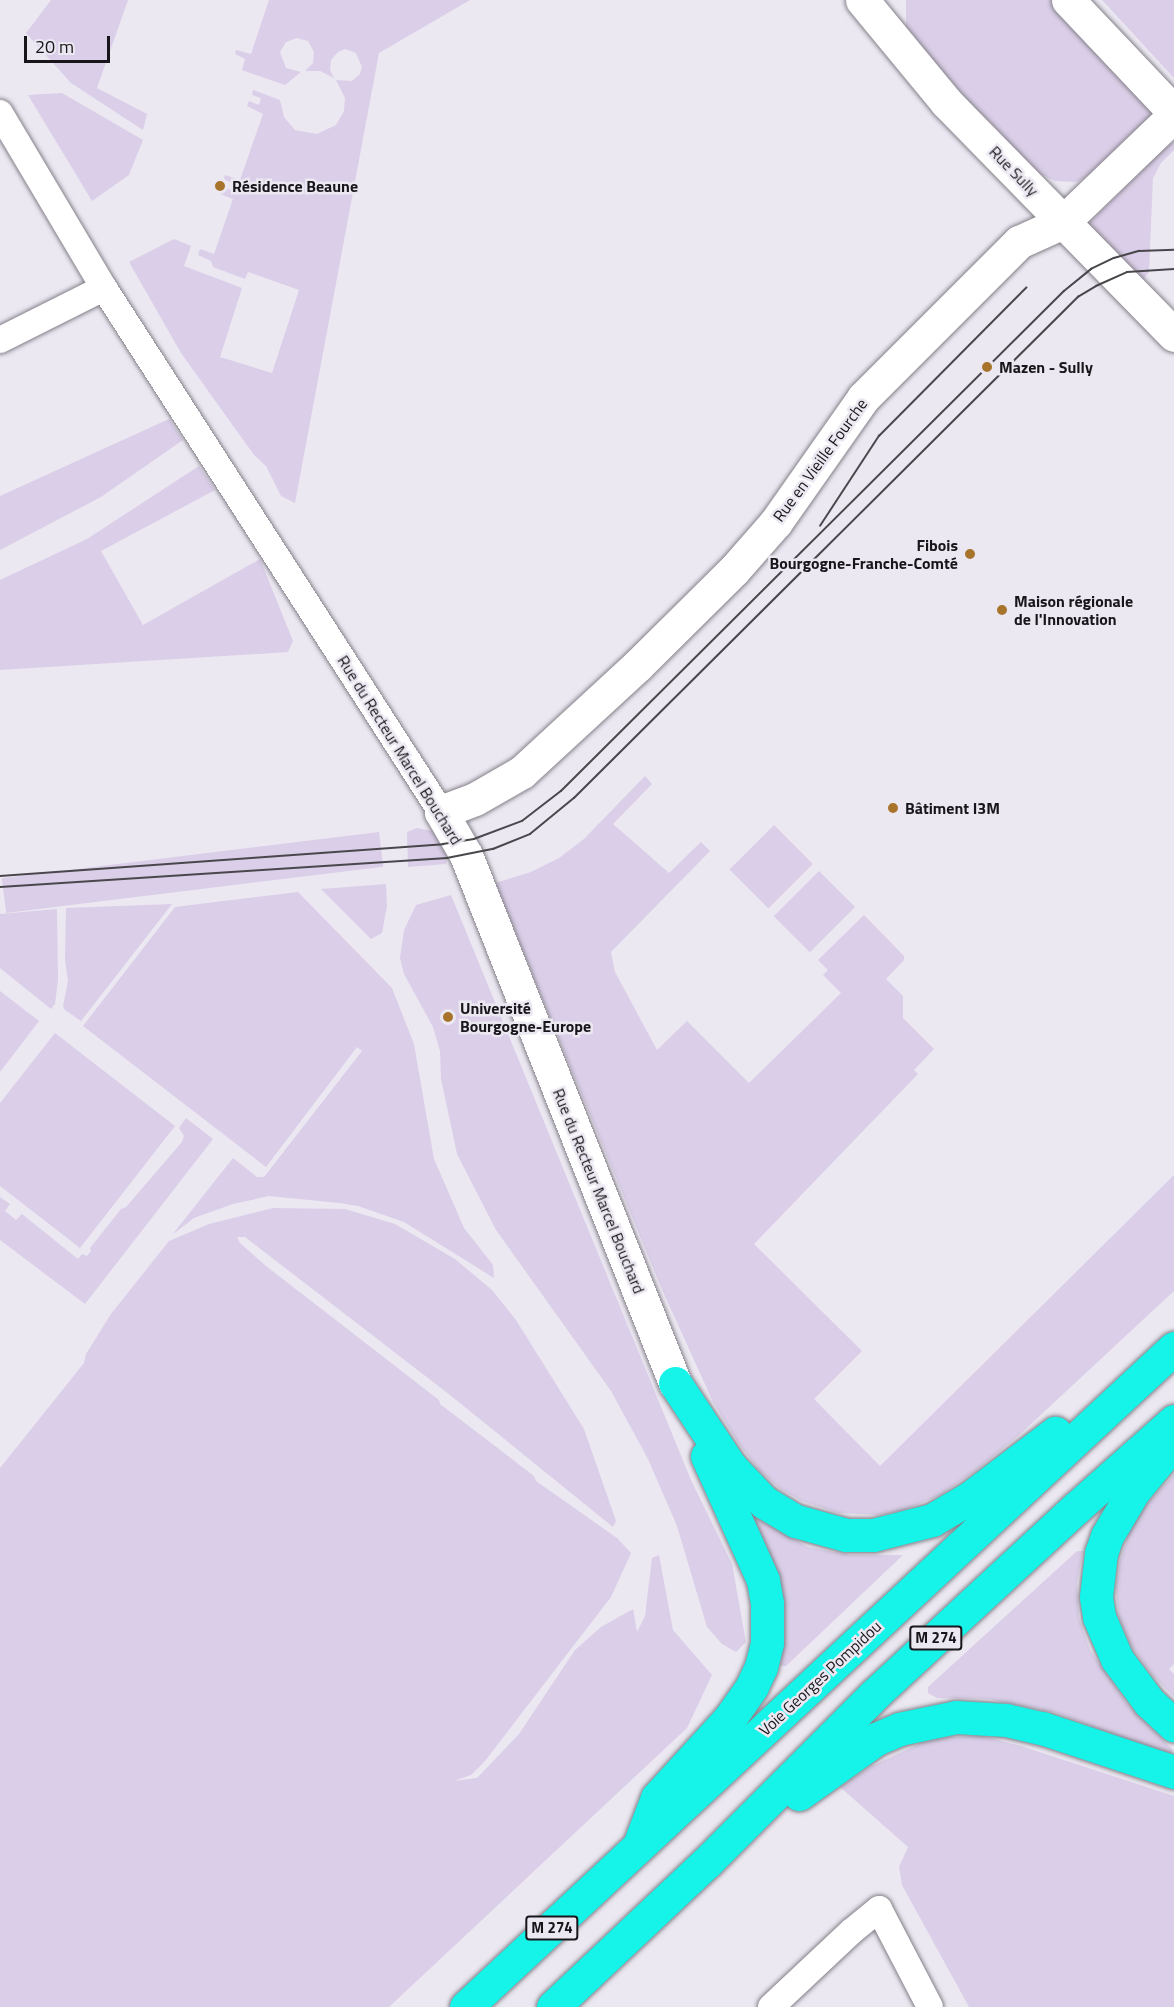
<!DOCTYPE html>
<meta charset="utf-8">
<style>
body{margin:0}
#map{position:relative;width:1174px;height:2007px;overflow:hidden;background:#ece8f2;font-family:"Titillium Web",sans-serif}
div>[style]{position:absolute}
.green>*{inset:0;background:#dacee8;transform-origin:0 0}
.roads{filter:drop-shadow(0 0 2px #848089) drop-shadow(0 0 2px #848089)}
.street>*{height:26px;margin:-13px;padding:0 13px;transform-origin:13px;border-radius:13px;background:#fff}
.secondary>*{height:33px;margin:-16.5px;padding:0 16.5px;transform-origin:16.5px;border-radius:16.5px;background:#fff}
.highway>*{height:33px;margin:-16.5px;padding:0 16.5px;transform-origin:16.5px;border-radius:16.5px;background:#16f3e8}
.tram>*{height:1.5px;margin:-0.75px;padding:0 0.75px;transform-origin:0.75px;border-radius:0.75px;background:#49474c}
.dots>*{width:16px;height:16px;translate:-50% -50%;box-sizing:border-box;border:3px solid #ece8f2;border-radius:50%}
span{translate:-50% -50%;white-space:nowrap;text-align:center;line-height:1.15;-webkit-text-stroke:5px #ece8f2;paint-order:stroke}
.shield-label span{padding:2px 4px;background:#ece8f2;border:2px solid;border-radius:4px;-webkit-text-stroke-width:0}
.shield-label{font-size:15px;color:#18161a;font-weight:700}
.street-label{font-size:16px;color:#18161a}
.poi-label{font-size:16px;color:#18161a;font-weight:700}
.left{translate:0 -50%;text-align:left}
.right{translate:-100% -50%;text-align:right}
.scale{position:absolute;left:24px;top:36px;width:86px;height:27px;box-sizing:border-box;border:3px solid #18161a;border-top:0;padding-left:8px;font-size:18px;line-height:21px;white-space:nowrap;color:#18161a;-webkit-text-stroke:4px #ece8f2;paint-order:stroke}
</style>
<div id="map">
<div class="green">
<i style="clip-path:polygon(51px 0,128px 0,97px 88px,147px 114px,143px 130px,71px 83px,26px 33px)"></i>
<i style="clip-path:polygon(269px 0,470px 0,379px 53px,295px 503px,281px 496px,266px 466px,254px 455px,181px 353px,129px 262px,174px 239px,191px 246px,184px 266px,242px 288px,220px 357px,272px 373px,299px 290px,248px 272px,245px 279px,213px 267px,211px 261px,198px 255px,200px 249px,214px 254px,233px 199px,218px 193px,221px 187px,232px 190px,234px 184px,224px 179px,225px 175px,240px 180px,263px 114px,247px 106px,249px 101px,259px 105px,261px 98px,252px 95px,253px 90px,280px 100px,284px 117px,295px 130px,317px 134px,336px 125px,344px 111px,345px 98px,336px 80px,352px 81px,360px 74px,362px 67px,356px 53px,345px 49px,338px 52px,331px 60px,330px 70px,334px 78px,320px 71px,305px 71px,313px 63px,314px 52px,308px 41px,297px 38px,286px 42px,280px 52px,286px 68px,301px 72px,285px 85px,242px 70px,245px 59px,235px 54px,236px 50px,251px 54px)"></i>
<i style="clip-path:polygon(906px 0,1051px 0,1158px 110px,1091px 174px,1077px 182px,1055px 181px,1038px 173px,1001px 139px,929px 55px,906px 26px)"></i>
<i style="clip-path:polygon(1102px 0,1174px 0,1174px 78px)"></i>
<i style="clip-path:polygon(62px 93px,143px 140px,129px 175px,92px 201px,28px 95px)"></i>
<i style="clip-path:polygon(1174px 143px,1174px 150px,1161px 163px,1153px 178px,1149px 272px,1142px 281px,1089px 227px,1089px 223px,1169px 144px)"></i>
<i style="clip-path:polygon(169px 419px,183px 440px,101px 497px,0 550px,0 496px)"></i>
<i style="clip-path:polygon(199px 466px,215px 490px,101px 551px,143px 625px,260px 559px,293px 641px,288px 652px,0 670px,0 580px,87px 539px)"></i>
<i style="clip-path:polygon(645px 776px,652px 784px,613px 824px,669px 873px,701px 842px,710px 851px,611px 952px,615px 972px,657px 1050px,687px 1021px,749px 1083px,841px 993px,823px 975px,828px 970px,818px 960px,864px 915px,904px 956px,904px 960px,886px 979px,903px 996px,903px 1018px,934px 1049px,914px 1070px,918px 1074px,754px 1244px,862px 1351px,814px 1399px,880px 1466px,1174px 1175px,1174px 1291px,1017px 1437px,974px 1472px,940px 1495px,904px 1510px,877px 1515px,838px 1513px,802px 1501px,780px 1489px,760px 1471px,738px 1443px,713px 1402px,660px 1285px,495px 883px,531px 872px,559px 858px,584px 839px)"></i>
<i style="left:774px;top:825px;width:55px;height:63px;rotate:45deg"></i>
<i style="clip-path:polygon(417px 828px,433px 831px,447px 853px,446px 864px,408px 867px,407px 832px)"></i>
<i style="left:379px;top:832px;width:35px;height:380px;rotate:83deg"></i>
<i style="left:819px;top:871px;width:51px;height:64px;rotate:45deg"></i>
<i style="clip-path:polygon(386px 884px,387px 906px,382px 933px,371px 939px,321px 889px)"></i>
<i style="clip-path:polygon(298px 892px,392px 988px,414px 1044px,434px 1159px,464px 1228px,493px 1265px,494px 1278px,404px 1222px,358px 1206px,339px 1203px,269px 1196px,233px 1204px,194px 1218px,172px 1235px,233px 1158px,257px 1177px,264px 1177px,362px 1051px,357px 1047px,266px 1167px,83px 1026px,175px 907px)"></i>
<i style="clip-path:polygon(451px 895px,691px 1480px,732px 1564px,746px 1642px,736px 1652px,722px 1644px,707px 1627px,677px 1526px,648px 1459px,611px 1391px,496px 1230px,457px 1154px,441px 1079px,440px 1051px,433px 1027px,404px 974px,400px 958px,404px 930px,416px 905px)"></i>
<i style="clip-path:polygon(172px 904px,81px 1021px,65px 1010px,63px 1006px,68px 981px,65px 960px,66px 908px)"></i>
<i style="clip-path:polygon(57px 909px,58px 980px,55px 1004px,51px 1009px,0 968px,0 914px)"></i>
<i style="clip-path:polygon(0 991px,39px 1021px,0 1072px)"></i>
<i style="clip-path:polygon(55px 1033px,175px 1126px,80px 1248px,0 1186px,0 1103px)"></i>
<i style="clip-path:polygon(186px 1118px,213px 1139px,85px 1304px,0 1240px,0 1197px,10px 1204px,5px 1211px,16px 1220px,22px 1214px,78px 1259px,82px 1254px,87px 1256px,91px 1251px,90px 1248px,121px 1209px,126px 1207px,182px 1142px,184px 1136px,179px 1128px)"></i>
<i style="clip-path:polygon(273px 1208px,345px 1209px,395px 1224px,455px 1259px,492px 1290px,516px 1320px,584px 1429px,616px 1521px,613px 1527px,450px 1395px,245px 1237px,237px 1237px,240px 1243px,266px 1266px,439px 1400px,440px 1404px,534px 1476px,536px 1481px,617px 1538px,631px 1553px,611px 1597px,551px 1675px,485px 1761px,471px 1775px,454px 1781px,477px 1778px,519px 1734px,575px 1650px,601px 1627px,633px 1609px,637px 1632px,645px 1616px,652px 1558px,659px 1555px,673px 1630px,712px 1675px,687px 1728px,389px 2007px,0 2007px,0 1468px,84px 1363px,86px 1354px,111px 1314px,169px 1241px,209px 1224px)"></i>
<i style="clip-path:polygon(1174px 1474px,1174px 1664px,1169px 1669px,1174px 1674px,1174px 1697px,1153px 1676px,1132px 1647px,1119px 1617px,1116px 1589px,1120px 1560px,1129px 1533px,1143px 1509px)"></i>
<i style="clip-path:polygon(749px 1514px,808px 1547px,851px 1555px,903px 1555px,786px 1666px,780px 1666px,783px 1634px,782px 1599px,773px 1562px)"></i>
<i style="clip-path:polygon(1077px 1551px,1083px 1551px,1077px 1583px,1079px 1618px,1090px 1650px,1127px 1704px,1173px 1750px,1169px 1756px,1057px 1713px,988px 1699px,937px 1698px,928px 1693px,928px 1687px)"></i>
<i style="clip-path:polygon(982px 1736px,1021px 1746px,1174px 1796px,1174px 2007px,969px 2007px,902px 1885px,899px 1867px,908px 1847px,840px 1787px,872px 1766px,923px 1742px,948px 1737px)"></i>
</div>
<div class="roads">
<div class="street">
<i style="left:0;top:113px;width:204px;rotate:59.3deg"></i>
<i style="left:104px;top:288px;width:623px;rotate:57.25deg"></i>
<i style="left:0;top:340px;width:116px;rotate:-26.6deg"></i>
<i style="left:771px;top:2007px;width:111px;rotate:-43.2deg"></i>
<i style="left:852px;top:1931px;width:35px;rotate:-39deg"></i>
<i style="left:879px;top:1909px;width:110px;rotate:62.5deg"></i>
</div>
<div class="secondary">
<i style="left:862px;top:0;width:132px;rotate:50.5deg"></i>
<i style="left:946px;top:102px;width:326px;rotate:45.6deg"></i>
<i style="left:1068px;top:0;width:154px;rotate:46.6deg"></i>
<i style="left:675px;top:1383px;width:568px;rotate:-111.6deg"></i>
<i style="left:466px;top:855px;width:50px;rotate:-120.2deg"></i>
<i style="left:441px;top:812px;width:36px;rotate:-21deg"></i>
<i style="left:475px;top:799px;width:54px;rotate:-29.9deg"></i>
<i style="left:522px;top:772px;width:156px;rotate:-42.7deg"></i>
<i style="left:637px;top:666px;width:136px;rotate:-44.7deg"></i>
<i style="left:734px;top:570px;width:64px;rotate:-48.8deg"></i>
<i style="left:776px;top:522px;width:151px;rotate:-54.9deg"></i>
<i style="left:863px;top:398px;width:221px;rotate:-45deg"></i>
<i style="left:1019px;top:242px;width:48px;rotate:-24.4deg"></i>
<i style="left:1063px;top:222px;width:154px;rotate:-43.9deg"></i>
</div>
<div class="highway">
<i style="left:675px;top:1383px;width:100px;rotate:56.5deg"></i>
<i style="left:730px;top:1466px;width:50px;rotate:46.6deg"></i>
<i style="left:764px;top:1502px;width:37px;rotate:31deg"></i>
<i style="left:796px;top:1521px;width:52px;rotate:15.6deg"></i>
<i style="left:846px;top:1535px;width:27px"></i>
<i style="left:873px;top:1535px;width:61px;rotate:-14.3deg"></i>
<i style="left:932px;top:1520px;width:45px;rotate:-30.5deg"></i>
<i style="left:971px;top:1497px;width:106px;rotate:-37.3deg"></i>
<i style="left:1170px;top:1447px;width:58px;rotate:129.4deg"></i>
<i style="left:1133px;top:1492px;width:51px;rotate:120.6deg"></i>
<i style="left:1107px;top:1536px;width:18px;rotate:109deg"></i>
<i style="left:1101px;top:1553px;width:44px;rotate:96.5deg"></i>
<i style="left:1096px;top:1597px;width:20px;rotate:81deg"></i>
<i style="left:1099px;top:1617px;width:46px;rotate:66.8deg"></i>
<i style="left:1117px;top:1659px;width:54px;rotate:53.3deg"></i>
<i style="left:1149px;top:1702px;width:34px;rotate:43deg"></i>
<i style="left:799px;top:1794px;width:95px;rotate:-35.5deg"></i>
<i style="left:876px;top:1739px;width:25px;rotate:-23deg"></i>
<i style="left:899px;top:1729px;width:58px;rotate:-11.9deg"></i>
<i style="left:956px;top:1717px;width:50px;rotate:3.4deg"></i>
<i style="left:1006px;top:1720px;width:37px;rotate:13deg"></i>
<i style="left:1042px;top:1728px;width:139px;rotate:18.4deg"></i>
<i style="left:641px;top:1840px;width:45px;rotate:-69.1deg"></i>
<i style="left:657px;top:1798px;width:108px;rotate:-47.6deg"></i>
<i style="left:730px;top:1718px;width:39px;rotate:-55deg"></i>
<i style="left:752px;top:1686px;width:21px;rotate:-65deg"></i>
<i style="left:761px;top:1667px;width:25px;rotate:-76deg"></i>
<i style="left:767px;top:1643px;width:40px;rotate:-90deg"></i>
<i style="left:767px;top:1603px;width:23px;rotate:-100deg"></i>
<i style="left:763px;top:1580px;width:136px;rotate:-114.3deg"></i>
<i style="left:466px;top:2007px;width:967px;rotate:-42.95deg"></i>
<i style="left:553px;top:2007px;width:210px;rotate:-43.3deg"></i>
<i style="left:706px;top:1863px;width:239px;rotate:-45deg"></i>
<i style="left:875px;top:1694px;width:274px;rotate:-42.8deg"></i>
<i style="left:1076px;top:1508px;width:131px;rotate:-41.6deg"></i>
</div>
</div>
<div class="tram">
<i style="left:820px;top:526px;width:108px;rotate:-56.8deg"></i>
<i style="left:879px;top:436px;width:209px;rotate:-45.2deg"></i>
<i style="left:0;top:876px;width:444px;rotate:-4.1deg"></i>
<i style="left:443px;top:844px;width:31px;rotate:-9deg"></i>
<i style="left:474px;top:839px;width:51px;rotate:-20.6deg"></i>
<i style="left:522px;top:821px;width:49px;rotate:-37.6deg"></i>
<i style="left:561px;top:791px;width:709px;rotate:-44.83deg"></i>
<i style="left:1064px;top:291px;width:35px;rotate:-39deg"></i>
<i style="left:1091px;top:269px;width:25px;rotate:-26deg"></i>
<i style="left:1114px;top:258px;width:26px;rotate:-16deg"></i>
<i style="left:1139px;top:251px;width:35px;rotate:-2deg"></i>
<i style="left:0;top:887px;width:448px;rotate:-3.7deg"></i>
<i style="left:447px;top:858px;width:47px;rotate:-11.1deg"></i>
<i style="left:493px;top:849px;width:40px;rotate:-22deg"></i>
<i style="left:530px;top:834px;width:57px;rotate:-39.3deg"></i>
<i style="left:574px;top:798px;width:711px;rotate:-44.83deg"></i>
<i style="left:1078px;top:297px;width:21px;rotate:-31deg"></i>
<i style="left:1096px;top:286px;width:34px;rotate:-24deg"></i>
<i style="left:1127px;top:272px;width:47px;rotate:-3.7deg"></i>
</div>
<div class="dots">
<i style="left:220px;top:186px;background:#a8742c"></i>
<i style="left:987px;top:367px;background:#a8742c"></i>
<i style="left:970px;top:554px;background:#a8742c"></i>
<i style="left:1002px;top:610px;background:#a8742c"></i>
<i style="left:893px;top:808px;background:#a8742c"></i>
<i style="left:448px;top:1017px;background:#a8742c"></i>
</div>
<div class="shield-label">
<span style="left:936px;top:1638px">M 274</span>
<span style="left:552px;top:1928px">M 274</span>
</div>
<div class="street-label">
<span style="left:1014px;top:171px;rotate:46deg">Rue Sully</span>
<span style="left:820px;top:460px;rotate:-54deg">Rue en Vieille Fourche</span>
<span style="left:400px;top:750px;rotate:58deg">Rue du Recteur Marcel Bouchard</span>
<span style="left:599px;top:1191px;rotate:68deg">Rue du Recteur Marcel Bouchard</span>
<span style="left:820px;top:1678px;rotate:-43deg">Voie Georges Pompidou</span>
</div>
<div class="poi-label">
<span class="left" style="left:232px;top:186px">Résidence Beaune</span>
<span class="left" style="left:999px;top:367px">Mazen - Sully</span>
<span class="right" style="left:958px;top:554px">Fibois<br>Bourgogne-Franche-Comté</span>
<span class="left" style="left:1014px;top:610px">Maison régionale<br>de l'Innovation</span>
<span class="left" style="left:905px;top:808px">Bâtiment I3M</span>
<span class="left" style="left:460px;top:1017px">Université<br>Bourgogne-Europe</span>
</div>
<div class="scale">20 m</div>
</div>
